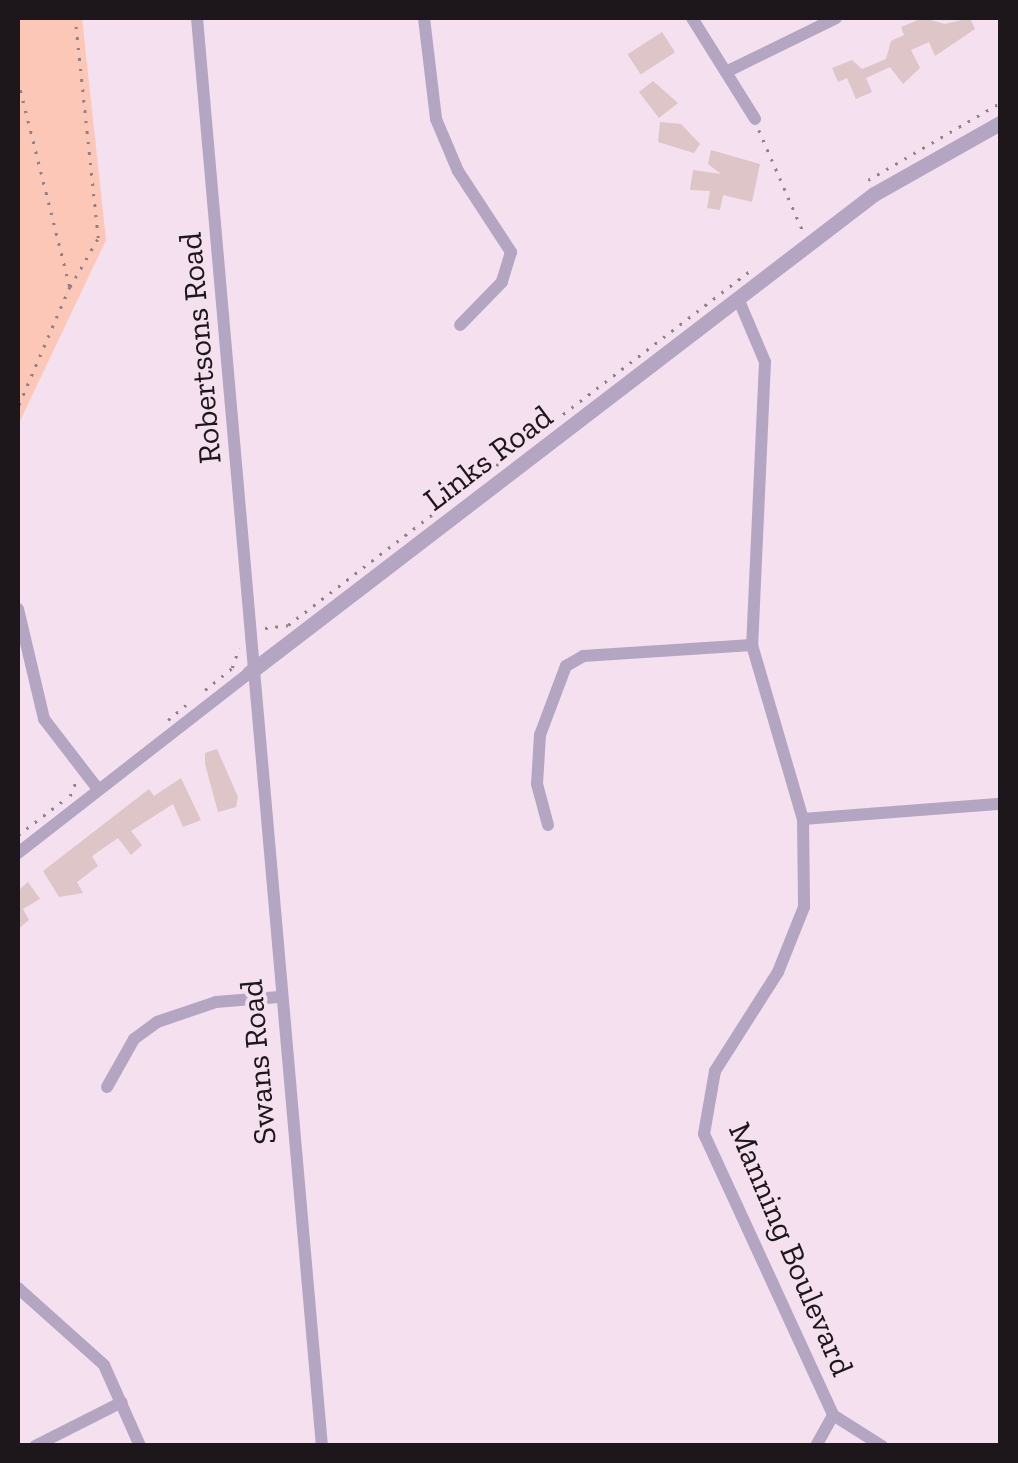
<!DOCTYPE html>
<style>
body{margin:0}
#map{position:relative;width:1018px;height:1463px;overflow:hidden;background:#f4e0ee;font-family:"Zilla Slab",serif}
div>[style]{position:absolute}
.green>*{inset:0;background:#fdc7b8}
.building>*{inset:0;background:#ddc5c8;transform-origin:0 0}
.path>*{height:2.5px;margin-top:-1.25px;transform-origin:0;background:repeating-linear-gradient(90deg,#8f818a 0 2.5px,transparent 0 10.5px)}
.minor>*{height:12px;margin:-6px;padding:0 6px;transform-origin:6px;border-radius:6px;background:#b4a5c3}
.tertiary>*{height:15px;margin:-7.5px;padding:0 7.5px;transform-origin:7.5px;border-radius:7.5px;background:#b4a5c3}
span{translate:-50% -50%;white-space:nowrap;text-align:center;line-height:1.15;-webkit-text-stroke:8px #f4e0ee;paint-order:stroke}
.street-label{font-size:32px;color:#1d171b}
.frame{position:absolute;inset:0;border:20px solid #1d171b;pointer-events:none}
</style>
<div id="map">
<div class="green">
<i style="clip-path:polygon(18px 18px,82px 18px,106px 240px,18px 425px)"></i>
</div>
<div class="building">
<i style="clip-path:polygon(923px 18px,945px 24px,970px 18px,975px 29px,935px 56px,929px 42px,911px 50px,920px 68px,903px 84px,890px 67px,866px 78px,872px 92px,856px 99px,847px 78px,838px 82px,832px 68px,852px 60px,862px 69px,886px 59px,891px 41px,904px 35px,901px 27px)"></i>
<i style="left:662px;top:32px;width:24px;height:41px;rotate:57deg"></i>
<i style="clip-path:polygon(653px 81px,678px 103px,659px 118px,639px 92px)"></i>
<i style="clip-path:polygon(660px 122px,681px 124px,700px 144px,694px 153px,658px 142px)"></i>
<i style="clip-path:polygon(711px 150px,760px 164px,752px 202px,723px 195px,720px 210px,707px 208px,710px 191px,690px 190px,693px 170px,721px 174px,708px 164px)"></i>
<i style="clip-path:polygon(217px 749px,238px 797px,236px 807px,218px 812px,205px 764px,205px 753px)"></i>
<i style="clip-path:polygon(181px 778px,201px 820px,183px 827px,173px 804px,131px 831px,142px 845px,131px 855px,118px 838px,92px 856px,98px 866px,77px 882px,83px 893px,59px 897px,43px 871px,149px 789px,154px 796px)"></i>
<i style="clip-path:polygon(28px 882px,40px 899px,23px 909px,29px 920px,18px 929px,18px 891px)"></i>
</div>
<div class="path">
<i style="left:18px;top:80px;width:213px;rotate:75.9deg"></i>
<i style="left:70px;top:287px;width:132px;rotate:113.3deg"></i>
<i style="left:759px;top:130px;width:110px;rotate:66.5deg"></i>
<i style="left:868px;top:180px;width:153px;rotate:-30.3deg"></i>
<i style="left:70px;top:287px;width:56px;rotate:-60.3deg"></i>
<i style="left:98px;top:238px;width:221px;rotate:-96deg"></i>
<i style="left:265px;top:628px;width:23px;rotate:-7deg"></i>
<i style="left:288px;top:625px;width:583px;rotate:-37.48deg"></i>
<i style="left:205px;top:690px;width:35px;rotate:-39deg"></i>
<i style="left:232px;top:668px;width:21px;rotate:-71deg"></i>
<i style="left:168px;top:720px;width:30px;rotate:-40deg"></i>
<i style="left:70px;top:796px;width:16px;rotate:-68deg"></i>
<i style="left:18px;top:835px;width:58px;rotate:-37.3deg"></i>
</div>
<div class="minor">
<i style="left:197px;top:18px;width:1433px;rotate:85deg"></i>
<i style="left:424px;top:18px;width:102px;rotate:83.2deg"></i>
<i style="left:436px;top:119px;width:56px;rotate:67.1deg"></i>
<i style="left:458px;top:171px;width:97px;rotate:56.8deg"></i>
<i style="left:511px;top:252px;width:31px;rotate:107deg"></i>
<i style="left:502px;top:282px;width:60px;rotate:134.3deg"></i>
<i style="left:692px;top:18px;width:119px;rotate:58deg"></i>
<i style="left:730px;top:70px;width:118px;rotate:-26.1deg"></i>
<i style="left:740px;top:303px;width:64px;rotate:67deg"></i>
<i style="left:765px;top:362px;width:283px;rotate:92.6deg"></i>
<i style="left:752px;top:645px;width:181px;rotate:73.7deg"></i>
<i style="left:803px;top:819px;width:88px;rotate:89.3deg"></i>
<i style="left:804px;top:907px;width:70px;rotate:111.8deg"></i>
<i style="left:778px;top:972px;width:117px;rotate:122.5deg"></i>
<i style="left:715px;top:1071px;width:64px;rotate:99.9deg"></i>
<i style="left:704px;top:1134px;width:309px;rotate:65.3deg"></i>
<i style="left:833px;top:1415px;width:58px;rotate:32.3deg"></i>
<i style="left:18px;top:609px;width:113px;rotate:76.7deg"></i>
<i style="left:44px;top:719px;width:88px;rotate:52.4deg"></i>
<i style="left:803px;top:819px;width:198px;rotate:-4.4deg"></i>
<i style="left:548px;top:825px;width:42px;rotate:-105deg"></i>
<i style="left:537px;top:784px;width:49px;rotate:-86.5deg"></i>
<i style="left:540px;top:735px;width:74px;rotate:-69.4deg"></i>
<i style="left:566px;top:666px;width:20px;rotate:-30deg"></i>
<i style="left:583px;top:656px;width:169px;rotate:-3.7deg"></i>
<i style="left:18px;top:853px;width:293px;rotate:-37.9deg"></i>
<i style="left:107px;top:1087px;width:55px;rotate:-60.6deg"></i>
<i style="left:134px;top:1039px;width:29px;rotate:-36deg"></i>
<i style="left:157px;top:1022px;width:62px;rotate:-18.7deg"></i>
<i style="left:216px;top:1002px;width:63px;rotate:-4.5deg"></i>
<i style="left:18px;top:1288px;width:115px;rotate:41.8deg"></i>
<i style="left:104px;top:1365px;width:89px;rotate:66deg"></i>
<i style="left:35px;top:1446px;width:97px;rotate:-26.8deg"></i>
<i style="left:816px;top:1446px;width:35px;rotate:-61deg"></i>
</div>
<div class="tertiary">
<i style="left:249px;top:673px;width:787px;rotate:-37.47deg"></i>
<i style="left:874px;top:194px;width:145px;rotate:-29.4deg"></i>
</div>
<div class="street-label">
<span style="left:200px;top:348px;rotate:-95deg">Robertsons Road</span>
<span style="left:488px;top:458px;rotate:-37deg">Links Road</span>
<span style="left:258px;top:1062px;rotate:-95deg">Swans Road</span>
<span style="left:791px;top:1249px;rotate:67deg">Manning Boulevard</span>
</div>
<div class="frame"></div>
</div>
